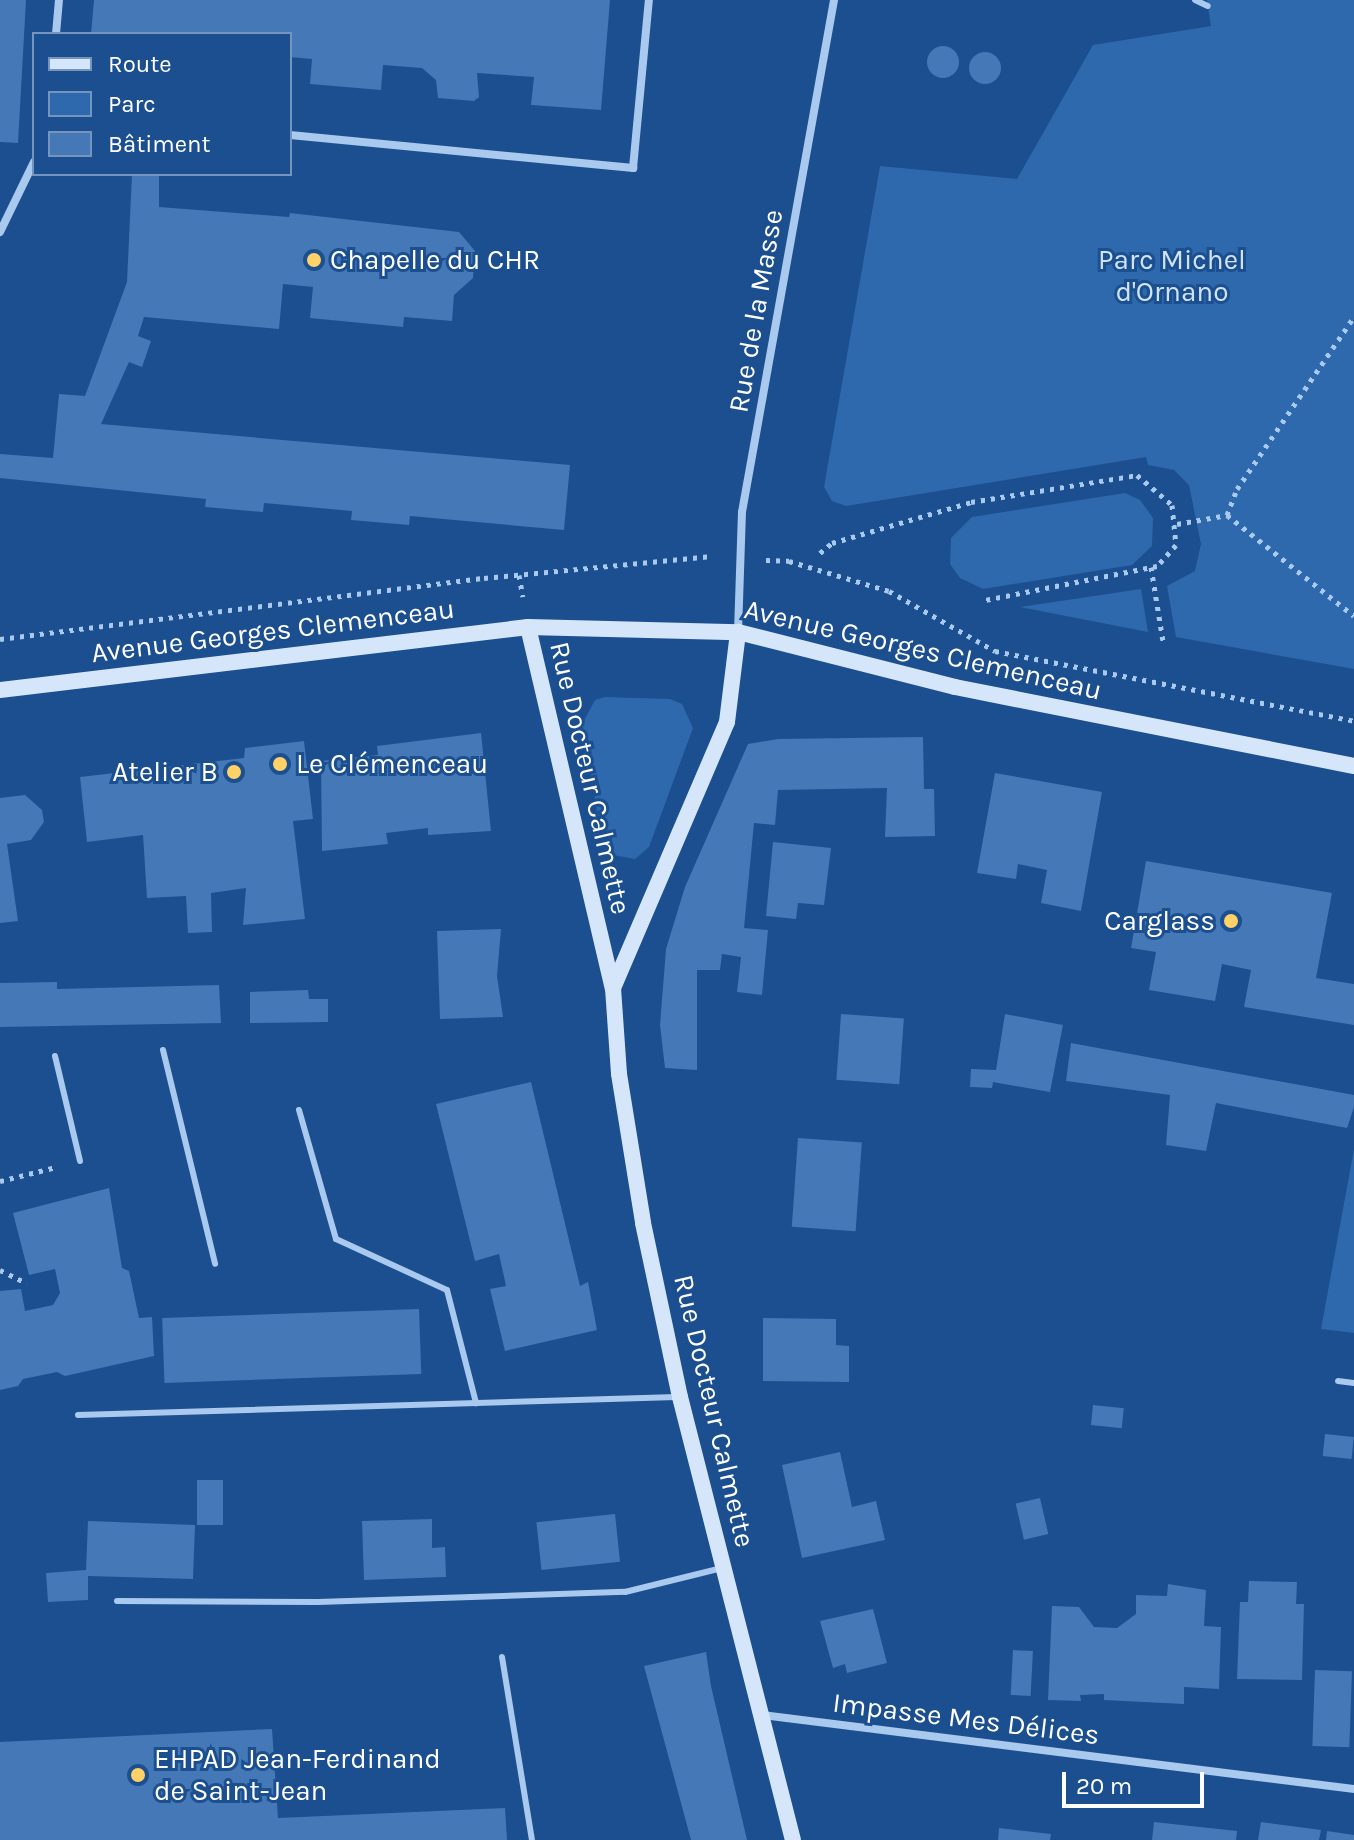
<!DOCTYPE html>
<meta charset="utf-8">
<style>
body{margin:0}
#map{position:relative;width:1354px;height:1840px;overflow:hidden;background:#1b4f8f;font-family:Karla,sans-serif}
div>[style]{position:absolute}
.green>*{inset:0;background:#2e69ad}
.building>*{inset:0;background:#4478b7;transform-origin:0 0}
.round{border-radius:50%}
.path>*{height:5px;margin-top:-2.5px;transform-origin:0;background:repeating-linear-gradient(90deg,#a9c9ee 0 4px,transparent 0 10px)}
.lane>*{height:6px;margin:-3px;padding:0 3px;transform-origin:3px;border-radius:3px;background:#a9c9ee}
.street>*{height:8px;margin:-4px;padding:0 4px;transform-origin:4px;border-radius:4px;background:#a9c9ee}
.secondary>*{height:16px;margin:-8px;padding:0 8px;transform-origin:8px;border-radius:8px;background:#d6e6fa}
.dots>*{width:22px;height:22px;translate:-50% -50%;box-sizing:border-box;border:4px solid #1b4f8f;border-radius:50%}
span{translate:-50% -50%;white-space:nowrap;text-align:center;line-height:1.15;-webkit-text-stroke:6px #1b4f8f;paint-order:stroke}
.poi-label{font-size:28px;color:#fff}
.left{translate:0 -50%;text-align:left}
.right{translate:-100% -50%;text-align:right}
.park-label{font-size:28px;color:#cfe3fa}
.street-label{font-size:28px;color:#fff}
.legend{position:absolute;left:32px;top:32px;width:260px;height:144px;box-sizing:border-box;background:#1b4f8f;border:2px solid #7695bc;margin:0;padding:10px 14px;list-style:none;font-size:24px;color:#fff}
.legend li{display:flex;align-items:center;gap:16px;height:40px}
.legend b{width:40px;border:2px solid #7695bc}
.scale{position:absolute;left:1062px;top:1772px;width:142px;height:36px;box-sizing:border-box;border:4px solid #fff;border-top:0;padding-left:10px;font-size:24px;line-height:28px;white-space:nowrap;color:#fff;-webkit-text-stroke:6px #1b4f8f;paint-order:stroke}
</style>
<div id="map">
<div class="green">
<i style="clip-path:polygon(1207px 0,1354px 0,1354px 669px,1176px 637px,1167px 586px,1195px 571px,1201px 544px,1189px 485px,1174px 470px,1148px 465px,1146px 457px,846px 506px,832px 501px,824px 487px,880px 166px,1017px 179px,1093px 45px,1211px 26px)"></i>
<i style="clip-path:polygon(1125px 493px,1140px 500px,1153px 518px,1152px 546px,1132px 565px,983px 589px,960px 578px,950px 564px,951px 538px,972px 517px)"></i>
<i style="clip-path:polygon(1141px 589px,1148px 632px,1020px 607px)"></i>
<i style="clip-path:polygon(605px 697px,670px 699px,682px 704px,693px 728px,649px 847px,635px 859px,608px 854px,602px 841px,582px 724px,595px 700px)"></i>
<i style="clip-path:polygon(1354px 1149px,1354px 1333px,1321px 1329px)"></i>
</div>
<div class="building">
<i style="clip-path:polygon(0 0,26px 0,18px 143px,0 142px)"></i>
<i style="clip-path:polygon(94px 0,610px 0,601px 110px,531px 105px,534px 77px,477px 73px,479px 97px,474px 101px,438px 98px,436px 80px,422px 68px,383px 65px,381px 90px,310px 84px,312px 59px,290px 57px,290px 34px,91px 34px)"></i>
<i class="round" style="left:927px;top:46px;width:32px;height:32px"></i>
<i class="round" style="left:969px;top:52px;width:32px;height:32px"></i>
<i style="clip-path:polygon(132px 174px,159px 174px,159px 207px,289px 217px,290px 213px,459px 232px,475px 251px,473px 278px,454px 295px,452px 321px,404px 317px,403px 327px,310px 318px,313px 287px,283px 284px,279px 329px,144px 317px,138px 336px,151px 341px,142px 367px,129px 362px,101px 424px,570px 465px,564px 530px,410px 516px,409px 525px,351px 520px,352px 511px,264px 503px,263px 512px,205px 507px,206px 499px,0 478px,0 454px,53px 458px,59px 394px,85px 396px,127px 282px)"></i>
<i style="clip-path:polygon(481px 733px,491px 831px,428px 835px,428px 828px,386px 833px,388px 844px,322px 851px,321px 761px,378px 755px,377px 746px)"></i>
<i style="clip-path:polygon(923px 737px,924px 789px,934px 789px,935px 836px,885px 837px,887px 788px,778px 790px,775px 825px,754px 823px,744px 928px,768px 930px,762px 995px,737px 992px,741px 957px,722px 954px,720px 970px,697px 970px,697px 1070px,665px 1068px,660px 1025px,666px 949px,685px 887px,748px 744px,778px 739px)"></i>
<i style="clip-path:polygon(304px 741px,313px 819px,293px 821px,305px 919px,243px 925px,246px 888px,211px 893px,212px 932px,188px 933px,186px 896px,147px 898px,143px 835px,87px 842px,80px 777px,244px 758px,245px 748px)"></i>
<i style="clip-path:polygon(995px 773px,1102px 792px,1081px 911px,1041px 903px,1047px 870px,1018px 864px,1016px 879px,977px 873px)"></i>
<i style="clip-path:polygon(25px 795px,42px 810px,44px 822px,31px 840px,7px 844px,18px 921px,0 923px,0 798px)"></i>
<i style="clip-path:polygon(773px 842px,831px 848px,824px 905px,798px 903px,796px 919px,766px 916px)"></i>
<i style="clip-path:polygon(1146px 861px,1332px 893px,1316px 978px,1354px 984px,1354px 1025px,1244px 1007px,1251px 970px,1222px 964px,1215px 1001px,1149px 990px,1156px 952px,1131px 948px)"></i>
<i style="clip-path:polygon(501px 929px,497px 976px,503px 1017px,440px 1019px,437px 931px)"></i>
<i style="clip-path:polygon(57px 982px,57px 989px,219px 985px,221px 1023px,0 1027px,0 983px)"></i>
<i style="clip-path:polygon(308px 990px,309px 999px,328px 999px,328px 1022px,250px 1023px,250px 992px)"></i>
<i style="left:841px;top:1014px;width:63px;height:66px;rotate:4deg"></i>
<i style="clip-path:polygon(1005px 1014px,1063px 1025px,1050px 1092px,993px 1082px,992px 1088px,970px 1087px,971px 1069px,996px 1070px)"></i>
<i style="clip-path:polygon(1071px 1043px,1354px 1095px,1354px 1107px,1347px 1128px,1216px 1103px,1206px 1151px,1166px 1145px,1170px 1095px,1066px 1081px)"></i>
<i style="clip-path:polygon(531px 1082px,580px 1286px,588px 1282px,597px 1330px,505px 1351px,490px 1289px,506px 1286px,499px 1254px,475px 1261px,436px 1104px)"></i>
<i style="left:798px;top:1138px;width:64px;height:89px;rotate:4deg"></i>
<i style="clip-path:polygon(109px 1188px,122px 1268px,129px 1271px,139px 1318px,152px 1317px,154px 1356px,65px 1376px,57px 1372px,23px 1379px,18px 1386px,0 1390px,0 1291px,21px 1289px,25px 1311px,53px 1305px,60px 1293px,55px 1269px,29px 1275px,13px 1213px)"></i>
<i style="left:419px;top:1309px;width:65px;height:257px;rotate:88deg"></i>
<i style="clip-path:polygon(763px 1318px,836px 1319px,836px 1345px,849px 1346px,849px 1382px,763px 1381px)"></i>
<i style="left:1093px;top:1405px;width:31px;height:20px;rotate:6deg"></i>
<i style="left:1325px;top:1434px;width:29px;height:22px;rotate:6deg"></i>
<i style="clip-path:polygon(840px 1452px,852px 1507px,876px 1501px,885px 1540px,802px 1558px,782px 1465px)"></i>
<i style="left:197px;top:1480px;width:26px;height:45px"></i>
<i style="left:1040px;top:1498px;width:37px;height:25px;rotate:77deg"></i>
<i style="left:615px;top:1514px;width:48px;height:79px;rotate:84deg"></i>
<i style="clip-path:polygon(432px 1519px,432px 1548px,445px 1547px,446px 1577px,364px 1580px,362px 1521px)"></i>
<i style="clip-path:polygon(88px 1521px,195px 1525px,193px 1579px,88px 1576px,88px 1600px,48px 1602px,46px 1573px,86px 1570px)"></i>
<i style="clip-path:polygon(1249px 1581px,1297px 1582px,1296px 1604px,1304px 1604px,1302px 1680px,1237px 1679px,1240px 1602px,1248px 1602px)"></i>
<i style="clip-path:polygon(1168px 1584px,1206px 1590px,1204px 1626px,1221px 1627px,1219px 1689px,1184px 1687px,1184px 1704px,1104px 1700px,1104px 1694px,1080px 1695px,1081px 1701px,1048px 1700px,1052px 1606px,1079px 1607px,1094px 1627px,1117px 1628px,1136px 1614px,1136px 1595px,1167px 1596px)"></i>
<i style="clip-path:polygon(873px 1609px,887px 1663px,847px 1673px,845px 1664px,833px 1668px,820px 1621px)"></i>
<i style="left:1013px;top:1650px;width:20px;height:45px;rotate:3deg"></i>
<i style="clip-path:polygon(706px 1652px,711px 1686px,747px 1840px,691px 1840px,644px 1666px)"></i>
<i style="left:1315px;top:1670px;width:37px;height:76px;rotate:2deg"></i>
<i style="clip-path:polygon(272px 1729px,278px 1818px,505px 1808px,507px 1840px,0 1840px,0 1742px)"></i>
<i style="clip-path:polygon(1154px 1822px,1237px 1831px,1236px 1840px,1152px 1840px)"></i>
<i style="clip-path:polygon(1261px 1822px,1321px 1830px,1319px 1840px,1258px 1840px)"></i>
<i style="clip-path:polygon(999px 1828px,1051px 1834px,1050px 1840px,998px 1840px)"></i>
<i style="clip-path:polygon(1327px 1831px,1354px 1835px,1354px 1840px,1326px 1840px)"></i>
</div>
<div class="path">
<i style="left:1227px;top:515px;width:162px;rotate:38.5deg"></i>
<i style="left:1177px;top:524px;width:51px;rotate:-10.2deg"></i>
<i style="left:1227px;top:515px;width:28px;rotate:-69deg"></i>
<i style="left:1237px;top:489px;width:208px;rotate:-55.8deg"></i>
<i style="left:820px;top:553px;width:16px;rotate:-40deg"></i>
<i style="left:832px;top:543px;width:145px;rotate:-16.4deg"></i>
<i style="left:971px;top:502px;width:168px;rotate:-9.2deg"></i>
<i style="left:1137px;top:475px;width:46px;rotate:40.6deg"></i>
<i style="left:1172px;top:505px;width:40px;rotate:84.3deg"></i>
<i style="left:1176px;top:545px;width:28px;rotate:132deg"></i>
<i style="left:1157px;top:566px;width:175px;rotate:168.8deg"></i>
<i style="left:766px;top:560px;width:23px;rotate:2deg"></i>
<i style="left:789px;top:561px;width:104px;rotate:16.7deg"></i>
<i style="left:889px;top:591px;width:122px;rotate:29.5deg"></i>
<i style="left:995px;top:651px;width:366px;rotate:11deg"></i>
<i style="left:1151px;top:567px;width:75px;rotate:80.8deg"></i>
<i style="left:519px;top:575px;width:22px;rotate:80deg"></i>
<i style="left:0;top:639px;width:488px;rotate:-7.2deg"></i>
<i style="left:484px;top:578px;width:229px;rotate:-5.5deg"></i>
<i style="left:0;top:1181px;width:58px;rotate:-14deg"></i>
<i style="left:0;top:1270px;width:30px;rotate:26deg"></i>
</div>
<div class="lane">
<i style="left:1195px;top:0;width:14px;rotate:25deg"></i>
<i style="left:163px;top:1050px;width:220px;rotate:76.3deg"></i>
<i style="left:55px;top:1056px;width:108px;rotate:76.6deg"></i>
<i style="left:299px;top:1110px;width:134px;rotate:74deg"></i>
<i style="left:336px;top:1239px;width:122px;rotate:24.7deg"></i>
<i style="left:447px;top:1290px;width:117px;rotate:75.6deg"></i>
<i style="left:1338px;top:1381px;width:16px;rotate:7deg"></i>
<i style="left:78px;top:1415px;width:599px;rotate:-1.72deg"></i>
<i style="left:117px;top:1601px;width:201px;rotate:0.3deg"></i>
<i style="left:318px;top:1602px;width:307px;rotate:-1.9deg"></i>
<i style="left:625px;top:1592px;width:100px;rotate:-13.9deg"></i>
<i style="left:502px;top:1657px;width:185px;rotate:80.7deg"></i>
</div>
<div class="street">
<i style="left:56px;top:34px;width:34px;rotate:-85deg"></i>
<i style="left:290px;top:135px;width:345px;rotate:5.5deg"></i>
<i style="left:633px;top:168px;width:169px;rotate:-84.6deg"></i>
<i style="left:0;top:232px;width:78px;rotate:-64.1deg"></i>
<i style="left:738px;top:632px;width:120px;rotate:-88.1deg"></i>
<i style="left:742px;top:512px;width:520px;rotate:-79.81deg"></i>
<i style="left:762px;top:1715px;width:597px;rotate:7.13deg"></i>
</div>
<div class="secondary">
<i style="left:528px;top:627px;width:371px;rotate:76.8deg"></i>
<i style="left:613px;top:988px;width:86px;rotate:86deg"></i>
<i style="left:619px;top:1074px;width:151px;rotate:80.8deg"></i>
<i style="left:643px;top:1223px;width:178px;rotate:78deg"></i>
<i style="left:680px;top:1397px;width:457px;rotate:75.7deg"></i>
<i style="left:0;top:690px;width:532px;rotate:-6.8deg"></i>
<i style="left:528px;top:627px;width:210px;rotate:1.4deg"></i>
<i style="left:738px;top:632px;width:224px;rotate:14.2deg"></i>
<i style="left:955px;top:687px;width:407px;rotate:11.2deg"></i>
<i style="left:613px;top:988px;width:289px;rotate:-66.8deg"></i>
<i style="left:727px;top:722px;width:91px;rotate:-83deg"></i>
</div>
<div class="dots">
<i style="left:314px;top:260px;background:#ffd166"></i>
<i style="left:280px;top:764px;background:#ffd166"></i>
<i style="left:234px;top:772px;background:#ffd166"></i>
<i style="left:1231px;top:921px;background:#ffd166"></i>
<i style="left:138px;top:1775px;background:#ffd166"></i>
</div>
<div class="poi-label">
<span class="left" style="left:330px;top:260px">Chapelle du CHR</span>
<span class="left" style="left:296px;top:764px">Le Clémenceau</span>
<span class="right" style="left:218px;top:772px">Atelier B</span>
<span class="right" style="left:1215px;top:921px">Carglass</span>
<span class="left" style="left:154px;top:1775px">EHPAD Jean-Ferdinand<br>de Saint-Jean</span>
</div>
<div class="park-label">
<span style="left:1172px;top:276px">Parc Michel<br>d'Ornano</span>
</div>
<div class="street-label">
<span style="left:756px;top:311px;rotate:-80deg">Rue de la Masse</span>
<span style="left:273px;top:631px;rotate:-7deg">Avenue Georges Clemenceau</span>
<span style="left:923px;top:650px;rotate:13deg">Avenue Georges Clemenceau</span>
<span style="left:590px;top:778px;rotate:77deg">Rue Docteur Calmette</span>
<span style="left:714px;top:1411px;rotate:77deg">Rue Docteur Calmette</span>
<span style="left:966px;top:1719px;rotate:7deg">Impasse Mes Délices</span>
</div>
<ul class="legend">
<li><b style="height:10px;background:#d6e6fa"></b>Route</li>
<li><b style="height:22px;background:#2e69ad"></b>Parc</li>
<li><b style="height:22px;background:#4478b7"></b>Bâtiment</li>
</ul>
<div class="scale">20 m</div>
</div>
